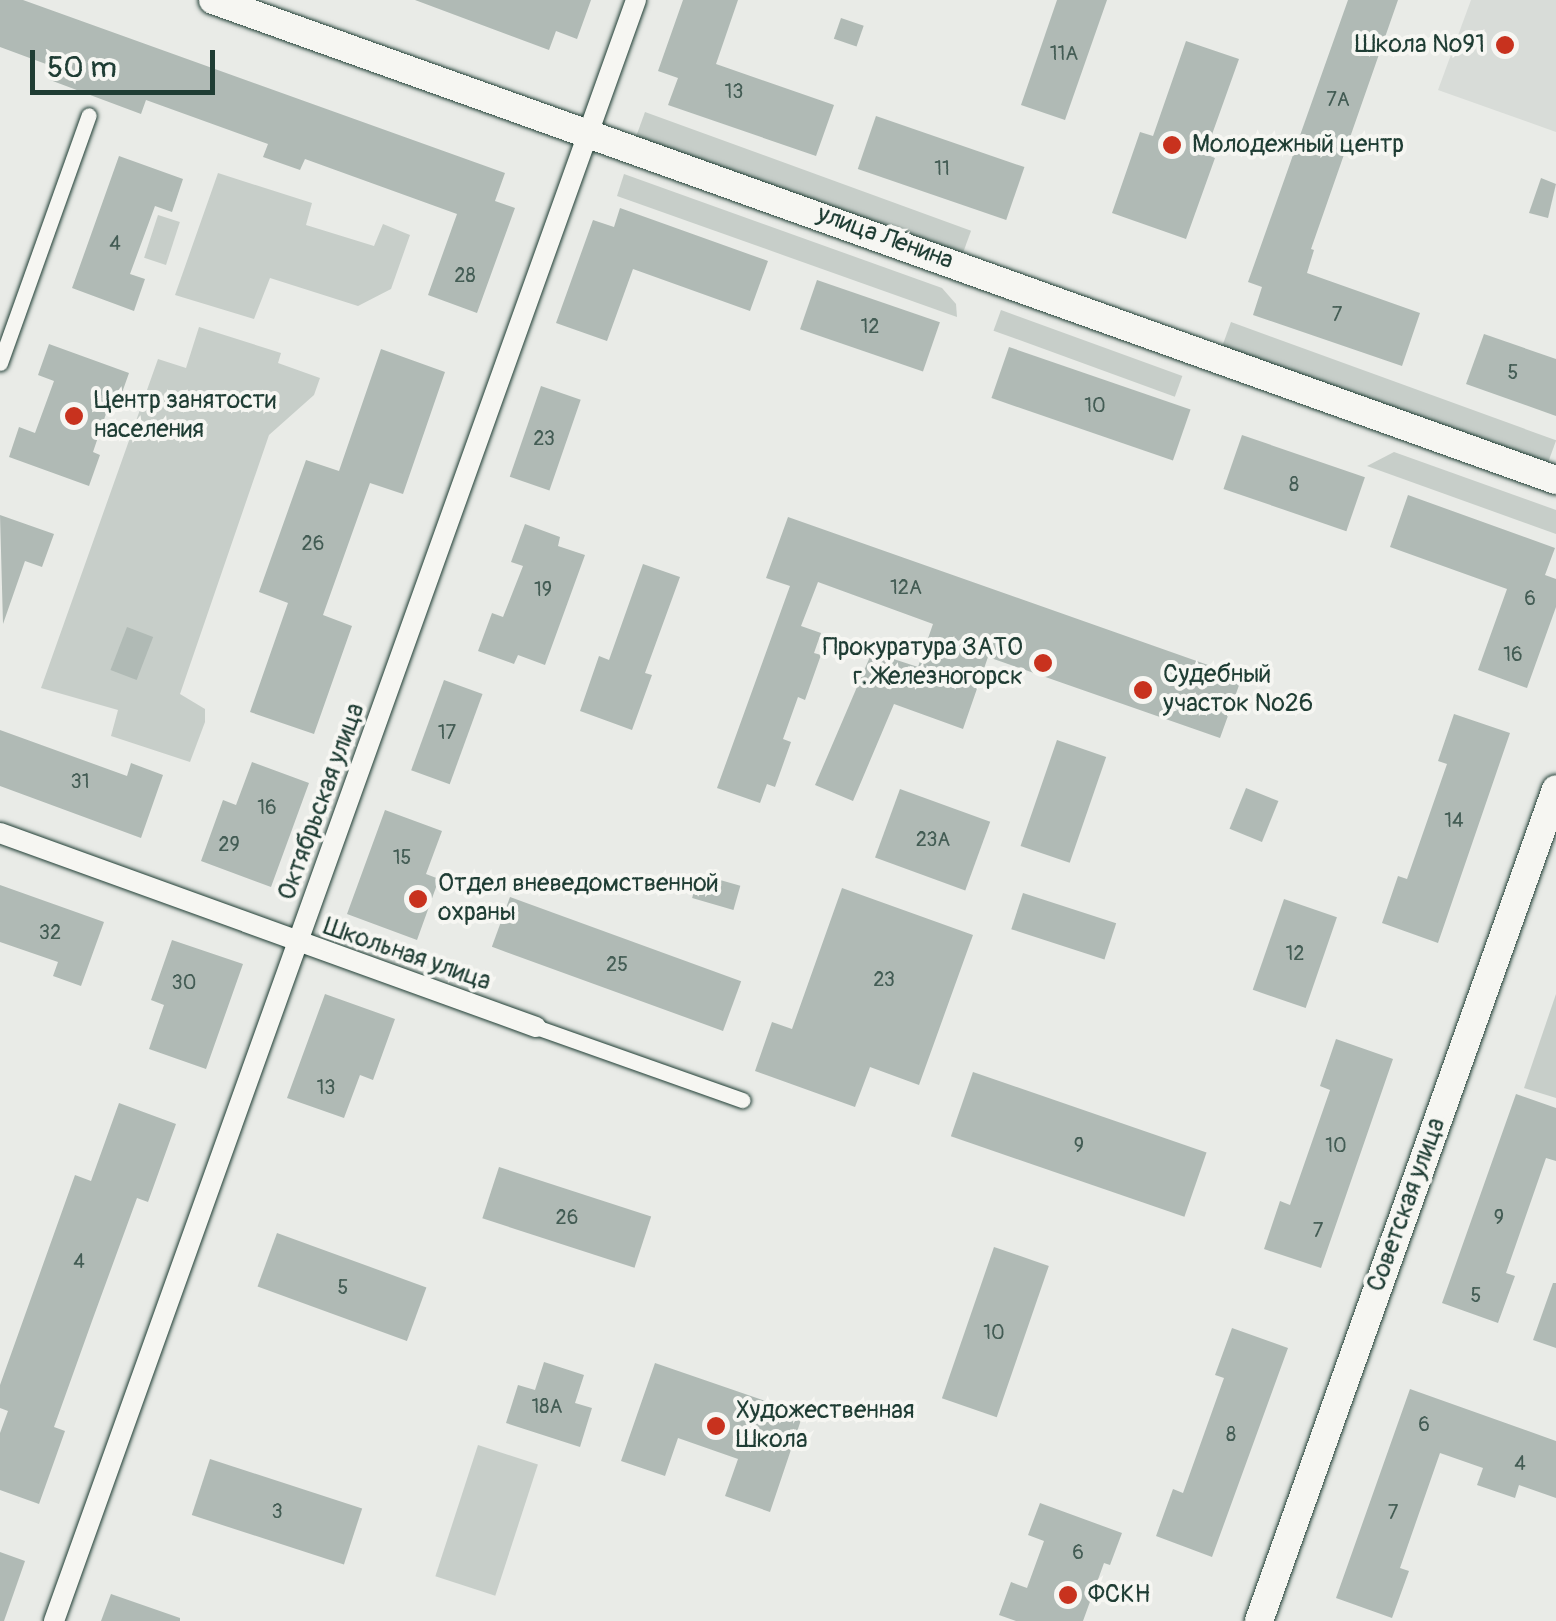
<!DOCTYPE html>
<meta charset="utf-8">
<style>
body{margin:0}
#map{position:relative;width:1556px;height:1621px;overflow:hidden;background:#e9ebe7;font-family:Pangolin,sans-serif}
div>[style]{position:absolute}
.built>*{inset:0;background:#d8dcd8}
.green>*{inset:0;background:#c7cec9;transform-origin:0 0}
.building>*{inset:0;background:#b0bab5;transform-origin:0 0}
.roads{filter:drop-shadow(0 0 2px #1f3d34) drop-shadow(0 0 2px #1f3d34)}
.pedestrian>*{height:15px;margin:-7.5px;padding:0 7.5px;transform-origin:7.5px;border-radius:7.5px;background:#f6f6f2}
.minor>*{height:20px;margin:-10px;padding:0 10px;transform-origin:10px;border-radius:10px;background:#f6f6f2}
.secondary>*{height:28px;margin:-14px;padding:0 14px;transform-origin:14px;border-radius:14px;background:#f6f6f2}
.dots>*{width:28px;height:28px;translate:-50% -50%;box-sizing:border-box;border:5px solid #f6f6f2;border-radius:50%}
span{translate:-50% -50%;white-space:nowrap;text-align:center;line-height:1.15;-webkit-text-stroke:8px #f6f6f2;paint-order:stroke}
.number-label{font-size:20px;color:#435c54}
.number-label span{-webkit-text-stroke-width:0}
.poi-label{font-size:25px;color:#1f3d34}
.right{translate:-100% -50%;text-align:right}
.left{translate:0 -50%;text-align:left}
.street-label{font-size:25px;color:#1f3d34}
.scale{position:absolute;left:30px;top:50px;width:185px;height:45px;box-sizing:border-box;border:5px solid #1f3d34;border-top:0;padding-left:12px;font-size:30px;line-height:35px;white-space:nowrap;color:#1f3d34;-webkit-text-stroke:8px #f6f6f2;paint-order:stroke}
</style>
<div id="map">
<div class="built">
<i style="clip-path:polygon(1471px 0,1556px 0,1556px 132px,1438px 90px)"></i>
</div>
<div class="green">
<i style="left:645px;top:112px;width:347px;height:26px;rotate:20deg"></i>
<i style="clip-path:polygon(218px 173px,312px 203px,306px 225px,374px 246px,383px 224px,410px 235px,391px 289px,358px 306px,270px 278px,254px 319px,175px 295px)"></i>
<i style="clip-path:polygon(624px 174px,942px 288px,956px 304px,957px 317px,617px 196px)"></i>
<i style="left:158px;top:215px;width:23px;height:45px;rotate:18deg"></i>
<i style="left:1001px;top:310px;width:193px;height:22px;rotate:20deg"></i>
<i style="left:1231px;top:322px;width:346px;height:31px;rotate:20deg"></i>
<i style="clip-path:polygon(199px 327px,281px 353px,278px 363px,320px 378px,314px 395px,269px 435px,180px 694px,205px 709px,205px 722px,190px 762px,111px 736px,118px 710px,41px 688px,158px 359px,186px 368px)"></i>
<i style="clip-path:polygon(1394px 452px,1556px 510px,1556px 534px,1367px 466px)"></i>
<i style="clip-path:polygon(1556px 994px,1556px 1098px,1524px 1088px)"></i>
<i style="left:478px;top:1445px;width:63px;height:138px;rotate:18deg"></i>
</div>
<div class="building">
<i style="clip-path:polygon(0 0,23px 0,505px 173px,495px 201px,515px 208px,477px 313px,428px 295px,457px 214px,305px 159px,300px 170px,263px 157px,268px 144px,146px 100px,141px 114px,50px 80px,54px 67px,0 47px)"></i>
<i style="clip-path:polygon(415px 0,591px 0,577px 39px,556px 31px,549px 50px)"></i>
<i style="clip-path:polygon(683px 0,738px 0,716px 64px,834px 105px,816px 156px,668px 105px,678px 78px,658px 71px)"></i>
<i style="clip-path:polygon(1057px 0,1107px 0,1065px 120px,1021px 105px)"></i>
<i style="clip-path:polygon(1348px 0,1398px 0,1311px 249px,1314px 250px,1307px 273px,1420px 313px,1402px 366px,1253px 315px,1262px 287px,1248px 282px)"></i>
<i style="left:841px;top:18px;width:24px;height:22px;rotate:19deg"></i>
<i style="clip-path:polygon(1186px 41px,1239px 59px,1205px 154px,1215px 158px,1186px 239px,1112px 213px,1140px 132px,1153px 136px)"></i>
<i style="left:876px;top:116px;width:157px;height:56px;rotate:19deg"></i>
<i style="clip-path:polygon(119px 156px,183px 179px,172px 212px,155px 206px,130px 274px,145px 279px,134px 311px,72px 288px)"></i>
<i style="clip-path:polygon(1541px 178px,1556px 184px,1548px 218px,1529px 213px)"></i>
<i style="clip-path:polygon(620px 208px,768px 261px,750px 311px,633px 269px,607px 341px,556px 323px,593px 220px,614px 227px)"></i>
<i style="left:817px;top:280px;width:130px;height:52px;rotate:19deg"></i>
<i style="clip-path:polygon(1484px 334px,1556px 359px,1556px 416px,1466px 384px)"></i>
<i style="clip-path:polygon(49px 344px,129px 373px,118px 404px,110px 402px,93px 452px,100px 455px,89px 486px,9px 457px,19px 427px,35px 433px,54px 381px,38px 375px)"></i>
<i style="left:1009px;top:347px;width:192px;height:54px;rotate:19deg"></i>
<i style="clip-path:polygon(381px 349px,445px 372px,403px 494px,370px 483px,323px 615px,352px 626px,314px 734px,250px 712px,288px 603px,259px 592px,306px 460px,339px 471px)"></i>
<i style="left:541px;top:386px;width:42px;height:96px;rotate:19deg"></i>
<i style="left:1242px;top:435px;width:130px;height:57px;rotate:19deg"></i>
<i style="clip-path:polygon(1408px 495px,1555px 548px,1545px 575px,1556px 579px,1556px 607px,1527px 688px,1478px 670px,1507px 589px,1390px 547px)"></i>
<i style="clip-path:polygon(0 515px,54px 534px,42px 567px,25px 561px,3px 624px)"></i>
<i style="clip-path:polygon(788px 517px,1242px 677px,1220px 738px,988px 657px,963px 729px,894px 704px,853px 801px,815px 785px,872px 652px,918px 667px,933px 624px,818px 582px,801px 626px,821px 633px,814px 653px,821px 655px,805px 700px,798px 697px,783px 739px,791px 742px,775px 787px,767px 784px,760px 803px,717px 788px,790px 586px,766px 578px)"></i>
<i style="clip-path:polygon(525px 524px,560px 537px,558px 546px,585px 555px,545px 665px,518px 655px,514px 664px,478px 651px,492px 613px,503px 617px,523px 566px,511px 562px)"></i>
<i style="clip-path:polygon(643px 564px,680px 577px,645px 673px,652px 675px,632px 730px,580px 711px,599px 656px,609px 660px)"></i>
<i style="left:127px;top:627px;width:28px;height:46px;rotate:21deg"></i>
<i style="left:444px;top:680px;width:41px;height:96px;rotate:20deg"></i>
<i style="clip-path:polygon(1454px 714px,1510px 733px,1438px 943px,1382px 923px,1398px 876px,1407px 879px,1447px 764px,1438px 761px)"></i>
<i style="clip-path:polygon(0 730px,127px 776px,131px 763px,163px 775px,141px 838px,0 786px)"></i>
<i style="left:1057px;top:740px;width:52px;height:112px;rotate:19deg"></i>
<i style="clip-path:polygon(252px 762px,309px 783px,271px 887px,201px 861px,223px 800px,236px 805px)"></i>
<i style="left:1246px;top:788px;width:35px;height:44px;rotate:22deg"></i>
<i style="left:900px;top:789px;width:96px;height:73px;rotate:20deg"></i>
<i style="clip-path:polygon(385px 810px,442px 831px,426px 874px,439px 879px,417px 940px,347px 914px)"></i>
<i style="left:699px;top:874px;width:43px;height:25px;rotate:16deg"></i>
<i style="clip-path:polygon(0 885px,104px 922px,81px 986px,53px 976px,58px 962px,0 942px)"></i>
<i style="clip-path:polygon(842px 888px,973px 935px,919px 1085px,870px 1067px,855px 1107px,755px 1071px,772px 1022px,792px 1029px)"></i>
<i style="left:1023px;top:893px;width:98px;height:38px;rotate:18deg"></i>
<i style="left:510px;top:897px;width:246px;height:53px;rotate:20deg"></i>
<i style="left:1284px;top:899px;width:56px;height:96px;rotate:19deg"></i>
<i style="clip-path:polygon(172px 940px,243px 964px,206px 1069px,149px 1049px,164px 1005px,151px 1000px)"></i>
<i style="clip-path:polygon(325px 994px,395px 1019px,373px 1080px,360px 1075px,344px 1118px,287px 1098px)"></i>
<i style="clip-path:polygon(1336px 1039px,1393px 1059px,1321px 1268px,1264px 1249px,1280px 1201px,1290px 1205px,1330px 1090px,1320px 1086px)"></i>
<i style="left:973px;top:1072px;width:247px;height:68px;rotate:19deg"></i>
<i style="clip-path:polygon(1516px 1094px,1556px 1108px,1556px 1161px,1546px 1158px,1506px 1273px,1515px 1276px,1498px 1323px,1442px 1303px)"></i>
<i style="clip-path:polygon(119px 1103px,176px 1124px,148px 1202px,137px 1198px,92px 1321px,54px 1427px,65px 1431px,39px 1504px,0 1490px,0 1433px,8px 1411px,0 1408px,0 1385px,75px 1175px,91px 1181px)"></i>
<i style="left:499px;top:1167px;width:160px;height:54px;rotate:18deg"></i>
<i style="left:277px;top:1233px;width:159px;height:57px;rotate:20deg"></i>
<i style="left:994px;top:1247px;width:58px;height:160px;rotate:19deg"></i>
<i style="clip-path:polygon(1553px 1283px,1556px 1283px,1556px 1348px,1533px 1340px)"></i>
<i style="clip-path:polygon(1232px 1328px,1288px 1348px,1212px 1557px,1156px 1536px,1173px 1489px,1183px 1493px,1224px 1378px,1215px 1375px)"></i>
<i style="clip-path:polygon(544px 1362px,584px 1375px,575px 1403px,592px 1408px,580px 1447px,506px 1423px,518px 1385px,535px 1390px)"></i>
<i style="clip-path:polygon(655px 1363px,803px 1414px,770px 1512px,725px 1496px,738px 1459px,678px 1438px,665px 1476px,621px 1461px)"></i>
<i style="clip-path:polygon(1410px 1389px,1556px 1441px,1556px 1498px,1519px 1485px,1515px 1498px,1477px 1485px,1483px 1468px,1440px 1453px,1400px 1568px,1409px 1571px,1392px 1618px,1336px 1598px)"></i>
<i style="left:210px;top:1459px;width:160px;height:59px;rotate:18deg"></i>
<i style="clip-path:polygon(1040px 1503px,1122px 1533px,1110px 1565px,1104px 1563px,1083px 1621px,1016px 1621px,999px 1615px,1011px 1582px,1027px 1588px,1044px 1541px,1028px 1535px)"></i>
<i style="clip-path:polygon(0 1552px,25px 1561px,4px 1621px,0 1621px)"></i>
<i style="clip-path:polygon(111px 1594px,180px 1618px,180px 1621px,101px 1621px)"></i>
</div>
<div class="roads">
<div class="pedestrian">
<i style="left:0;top:363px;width:263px;rotate:-70.3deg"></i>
<i style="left:536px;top:1027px;width:219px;rotate:19.5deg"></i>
</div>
<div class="minor">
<i style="left:0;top:833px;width:570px;rotate:19.9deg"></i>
<i style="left:54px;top:1621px;width:1722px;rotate:-70.25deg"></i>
</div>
<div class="secondary">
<i style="left:213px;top:0;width:1426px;rotate:19.67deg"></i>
<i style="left:1259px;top:1621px;width:883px;rotate:-70.35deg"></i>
</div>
</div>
<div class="dots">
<i style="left:1505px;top:45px;background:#c8321e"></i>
<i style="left:1172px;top:145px;background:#c8321e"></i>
<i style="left:74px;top:416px;background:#c8321e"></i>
<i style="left:1043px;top:663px;background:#c8321e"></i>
<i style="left:1143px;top:690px;background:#c8321e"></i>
<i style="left:418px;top:899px;background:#c8321e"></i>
<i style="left:716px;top:1426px;background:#c8321e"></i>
<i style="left:1068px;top:1595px;background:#c8321e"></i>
</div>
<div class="number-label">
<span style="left:1064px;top:53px">11А</span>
<span style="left:734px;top:91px">13</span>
<span style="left:1338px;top:99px">7А</span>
<span style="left:942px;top:168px">11</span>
<span style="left:115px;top:243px">4</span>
<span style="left:465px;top:275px">28</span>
<span style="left:1337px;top:314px">7</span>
<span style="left:870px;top:326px">12</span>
<span style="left:1513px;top:372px">5</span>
<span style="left:1095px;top:405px">10</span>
<span style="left:544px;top:438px">23</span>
<span style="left:1294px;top:484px">8</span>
<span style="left:313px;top:543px">26</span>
<span style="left:906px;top:587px">12А</span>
<span style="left:543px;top:589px">19</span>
<span style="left:1530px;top:598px">6</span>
<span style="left:1513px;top:654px">16</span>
<span style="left:447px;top:732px">17</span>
<span style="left:80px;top:781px">31</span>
<span style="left:267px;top:807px">16</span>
<span style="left:1454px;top:820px">14</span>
<span style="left:933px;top:839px">23А</span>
<span style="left:229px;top:844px">29</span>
<span style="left:402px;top:857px">15</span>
<span style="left:50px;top:932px">32</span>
<span style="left:1295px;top:953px">12</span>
<span style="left:617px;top:964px">25</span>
<span style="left:884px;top:979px">23</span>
<span style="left:184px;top:982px">30</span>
<span style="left:326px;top:1087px">13</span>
<span style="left:1079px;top:1145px">9</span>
<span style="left:1336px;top:1145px">10</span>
<span style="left:567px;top:1217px">26</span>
<span style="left:1499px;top:1217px">9</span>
<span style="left:1318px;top:1230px">7</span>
<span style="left:79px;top:1261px">4</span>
<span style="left:343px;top:1287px">5</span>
<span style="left:1476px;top:1295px">5</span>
<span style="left:994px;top:1332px">10</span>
<span style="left:547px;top:1406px">18А</span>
<span style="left:1424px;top:1424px">6</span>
<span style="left:1231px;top:1434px">8</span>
<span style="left:1520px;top:1463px">4</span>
<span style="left:277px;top:1511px">3</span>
<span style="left:1393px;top:1512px">7</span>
<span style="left:1078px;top:1552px">6</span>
</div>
<div class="poi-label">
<span class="right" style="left:1485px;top:45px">Школа №91</span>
<span class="left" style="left:1192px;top:145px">Молодежный центр</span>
<span class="left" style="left:94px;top:416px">Центр занятости<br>населения</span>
<span class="right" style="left:1023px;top:663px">Прокуратура ЗАТО<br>г. Железногорск</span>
<span class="left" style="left:1163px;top:690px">Судебный<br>участок №26</span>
<span class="left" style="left:438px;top:899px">Отдел вневедомственной<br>охраны</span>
<span class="left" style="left:736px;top:1426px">Художественная<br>Школа</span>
<span class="left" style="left:1088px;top:1595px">ФСКН</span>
</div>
<div class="street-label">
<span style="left:885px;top:238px;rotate:20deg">улица Ленина</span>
<span style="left:322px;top:802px;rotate:-70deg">Октябрьская улица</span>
<span style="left:407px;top:955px;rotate:19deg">Школьная улица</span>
<span style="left:1407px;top:1205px;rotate:-70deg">Советская улица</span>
</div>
<div class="scale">50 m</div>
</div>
